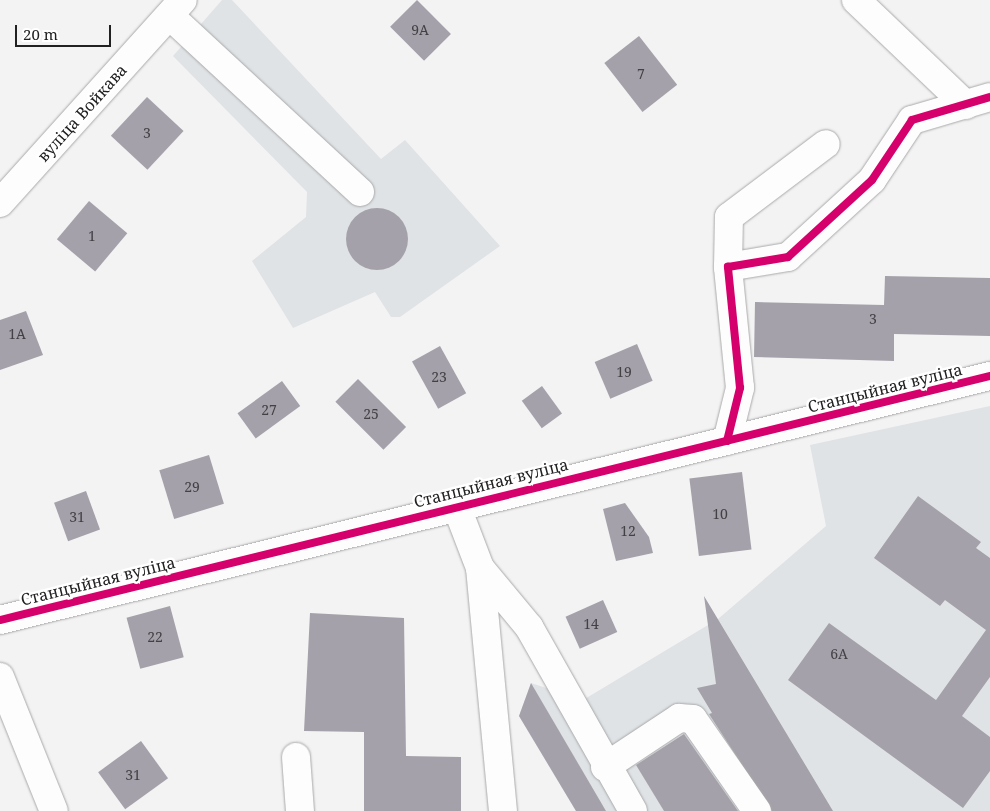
<!DOCTYPE html>
<meta charset="utf-8">
<style>
body{margin:0}
#map{position:relative;width:990px;height:811px;overflow:hidden;background:#f3f3f3;font-family:"Noto Serif",serif}
div>[style]{position:absolute}
.built>*{inset:0;background:#dfe3e6}
.building>*{inset:0;background:#a5a1aa;transform-origin:0 0}
.round{border-radius:50%}
.roads{filter:drop-shadow(0 0 1px #a9a9a9) drop-shadow(0 0 1px #a9a9a9)}
.minor>*{height:28px;margin:-14px;padding:0 14px;transform-origin:14px;border-radius:14px;background:#fdfdfd}
.cycleway>*{height:8px;margin:-4px;padding:0 4px;transform-origin:4px;border-radius:4px;background:#d6006c}
span{translate:-50% -50%;white-space:nowrap;text-align:center;line-height:1.15;-webkit-text-stroke:5px #fff;paint-order:stroke}
.number-label{font-size:14px;color:#424144}
.number-label span{-webkit-text-stroke-width:0}
.street-label{font-size:16px;color:#212122}
.scale{position:absolute;left:15px;top:25px;width:96px;height:22px;box-sizing:border-box;border:2px solid #212122;border-top:0;padding-left:6px;font-size:15px;line-height:18px;white-space:nowrap;color:#212122;-webkit-text-stroke:4px #fff;paint-order:stroke}
</style>
<div id="map">
<div class="built">
<i style="clip-path:polygon(222px 0,232px 0,381px 159px,405px 140px,500px 246px,400px 317px,391px 317px,375px 292px,293px 328px,252px 261px,306px 217px,307px 192px,173px 56px)"></i>
<i style="clip-path:polygon(990px 406px,990px 811px,576px 811px,519px 716px,531px 683px,583px 700px,718px 619px,826px 526px,810px 445px)"></i>
</div>
<div class="building">
<i style="left:417px;top:0;width:48px;height:38px;rotate:45deg"></i>
<i style="left:639px;top:36px;width:62px;height:44px;rotate:52deg"></i>
<i style="left:147px;top:97px;width:50px;height:53px;rotate:43deg"></i>
<i style="left:89px;top:201px;width:50px;height:50px;rotate:40deg"></i>
<i class="round" style="left:346px;top:208px;width:62px;height:62px"></i>
<i style="clip-path:polygon(885px 276px,990px 278px,990px 336px,894px 334px,894px 361px,754px 357px,755px 302px,884px 305px)"></i>
<i style="clip-path:polygon(26px 311px,43px 355px,0 370px,0 320px)"></i>
<i style="left:637px;top:344px;width:40px;height:46px;rotate:67deg"></i>
<i style="left:440px;top:346px;width:54px;height:32px;rotate:61deg"></i>
<i style="left:358px;top:379px;width:68px;height:32px;rotate:45deg"></i>
<i style="left:282px;top:381px;width:31px;height:55px;rotate:54deg"></i>
<i style="left:542px;top:386px;width:34px;height:25px;rotate:54deg"></i>
<i style="left:209px;top:455px;width:51px;height:52px;rotate:73deg"></i>
<i style="left:742px;top:472px;width:78px;height:53px;rotate:83deg"></i>
<i style="left:86px;top:491px;width:41px;height:34px;rotate:70deg"></i>
<i style="clip-path:polygon(918px 496px,981px 542px,976px 548px,990px 558px,990px 677px,962px 716px,990px 737px,990px 771px,963px 808px,788px 680px,829px 623px,936px 700px,986px 630px,945px 600px,940px 606px,874px 558px)"></i>
<i style="clip-path:polygon(625px 503px,649px 537px,653px 553px,616px 561px,603px 509px)"></i>
<i style="clip-path:polygon(704px 596px,833px 811px,772px 811px,709px 714px,712px 713px,697px 688px,716px 684px)"></i>
<i style="left:603px;top:600px;width:35px;height:41px;rotate:66deg"></i>
<i style="left:170px;top:606px;width:53px;height:45px;rotate:75deg"></i>
<i style="clip-path:polygon(310px 613px,404px 618px,406px 756px,461px 757px,461px 811px,364px 811px,364px 732px,304px 731px)"></i>
<i style="clip-path:polygon(531px 683px,606px 811px,576px 811px,519px 716px)"></i>
<i style="clip-path:polygon(684px 734px,738px 811px,664px 811px,636px 765px)"></i>
<i style="left:141px;top:741px;width:46px;height:53px;rotate:54deg"></i>
</div>
<div class="roads">
<div class="minor">
<i style="left:856px;top:0;width:152px;rotate:43.7deg"></i>
<i style="left:170px;top:16px;width:259px;rotate:42.8deg"></i>
<i style="left:0;top:203px;width:273px;rotate:-48deg"></i>
<i style="left:728px;top:267px;width:50px;rotate:-88.9deg"></i>
<i style="left:729px;top:217px;width:121px;rotate:-37deg"></i>
<i style="left:727px;top:441px;width:55px;rotate:-76.2deg"></i>
<i style="left:740px;top:388px;width:122px;rotate:-95.7deg"></i>
<i style="left:728px;top:267px;width:61px;rotate:-9.5deg"></i>
<i style="left:788px;top:257px;width:114px;rotate:-42.5deg"></i>
<i style="left:872px;top:180px;width:72px;rotate:-56.3deg"></i>
<i style="left:912px;top:120px;width:81px;rotate:-16.4deg"></i>
<i style="left:456px;top:505px;width:67px;rotate:69.1deg"></i>
<i style="left:480px;top:568px;width:77px;rotate:50.3deg"></i>
<i style="left:529px;top:627px;width:211px;rotate:60.5deg"></i>
<i style="left:480px;top:568px;width:244px;rotate:84.6deg"></i>
<i style="left:0;top:620px;width:1020px;rotate:-13.85deg"></i>
<i style="left:0;top:677px;width:144px;rotate:68.1deg"></i>
<i style="left:296px;top:757px;width:54px;rotate:85.8deg"></i>
<i style="left:605px;top:767px;width:89px;rotate:-33.5deg"></i>
<i style="left:679px;top:718px;width:14px;rotate:4deg"></i>
<i style="left:693px;top:719px;width:112px;rotate:55.2deg"></i>
</div>
</div>
<div class="cycleway">
<i style="left:727px;top:441px;width:55px;rotate:-76.2deg"></i>
<i style="left:740px;top:388px;width:122px;rotate:-95.7deg"></i>
<i style="left:728px;top:267px;width:61px;rotate:-9.5deg"></i>
<i style="left:788px;top:257px;width:114px;rotate:-42.5deg"></i>
<i style="left:872px;top:180px;width:72px;rotate:-56.3deg"></i>
<i style="left:912px;top:120px;width:81px;rotate:-16.4deg"></i>
<i style="left:0;top:620px;width:1020px;rotate:-13.85deg"></i>
</div>
<div class="number-label">
<span style="left:420px;top:30px">9А</span>
<span style="left:641px;top:74px">7</span>
<span style="left:147px;top:133px">3</span>
<span style="left:92px;top:236px">1</span>
<span style="left:873px;top:319px">3</span>
<span style="left:17px;top:334px">1А</span>
<span style="left:624px;top:372px">19</span>
<span style="left:439px;top:377px">23</span>
<span style="left:269px;top:410px">27</span>
<span style="left:371px;top:414px">25</span>
<span style="left:192px;top:487px">29</span>
<span style="left:720px;top:514px">10</span>
<span style="left:77px;top:517px">31</span>
<span style="left:628px;top:531px">12</span>
<span style="left:591px;top:624px">14</span>
<span style="left:155px;top:637px">22</span>
<span style="left:839px;top:654px">6A</span>
<span style="left:133px;top:775px">31</span>
</div>
<div class="street-label">
<span style="left:82px;top:113px;rotate:-48deg">вуліца Войкава</span>
<span style="left:885px;top:388px;rotate:-14deg">Станцыйная вуліца</span>
<span style="left:491px;top:483px;rotate:-14deg">Станцыйная вуліца</span>
<span style="left:98px;top:581px;rotate:-14deg">Станцыйная вуліца</span>
</div>
<div class="scale">20 m</div>
</div>
